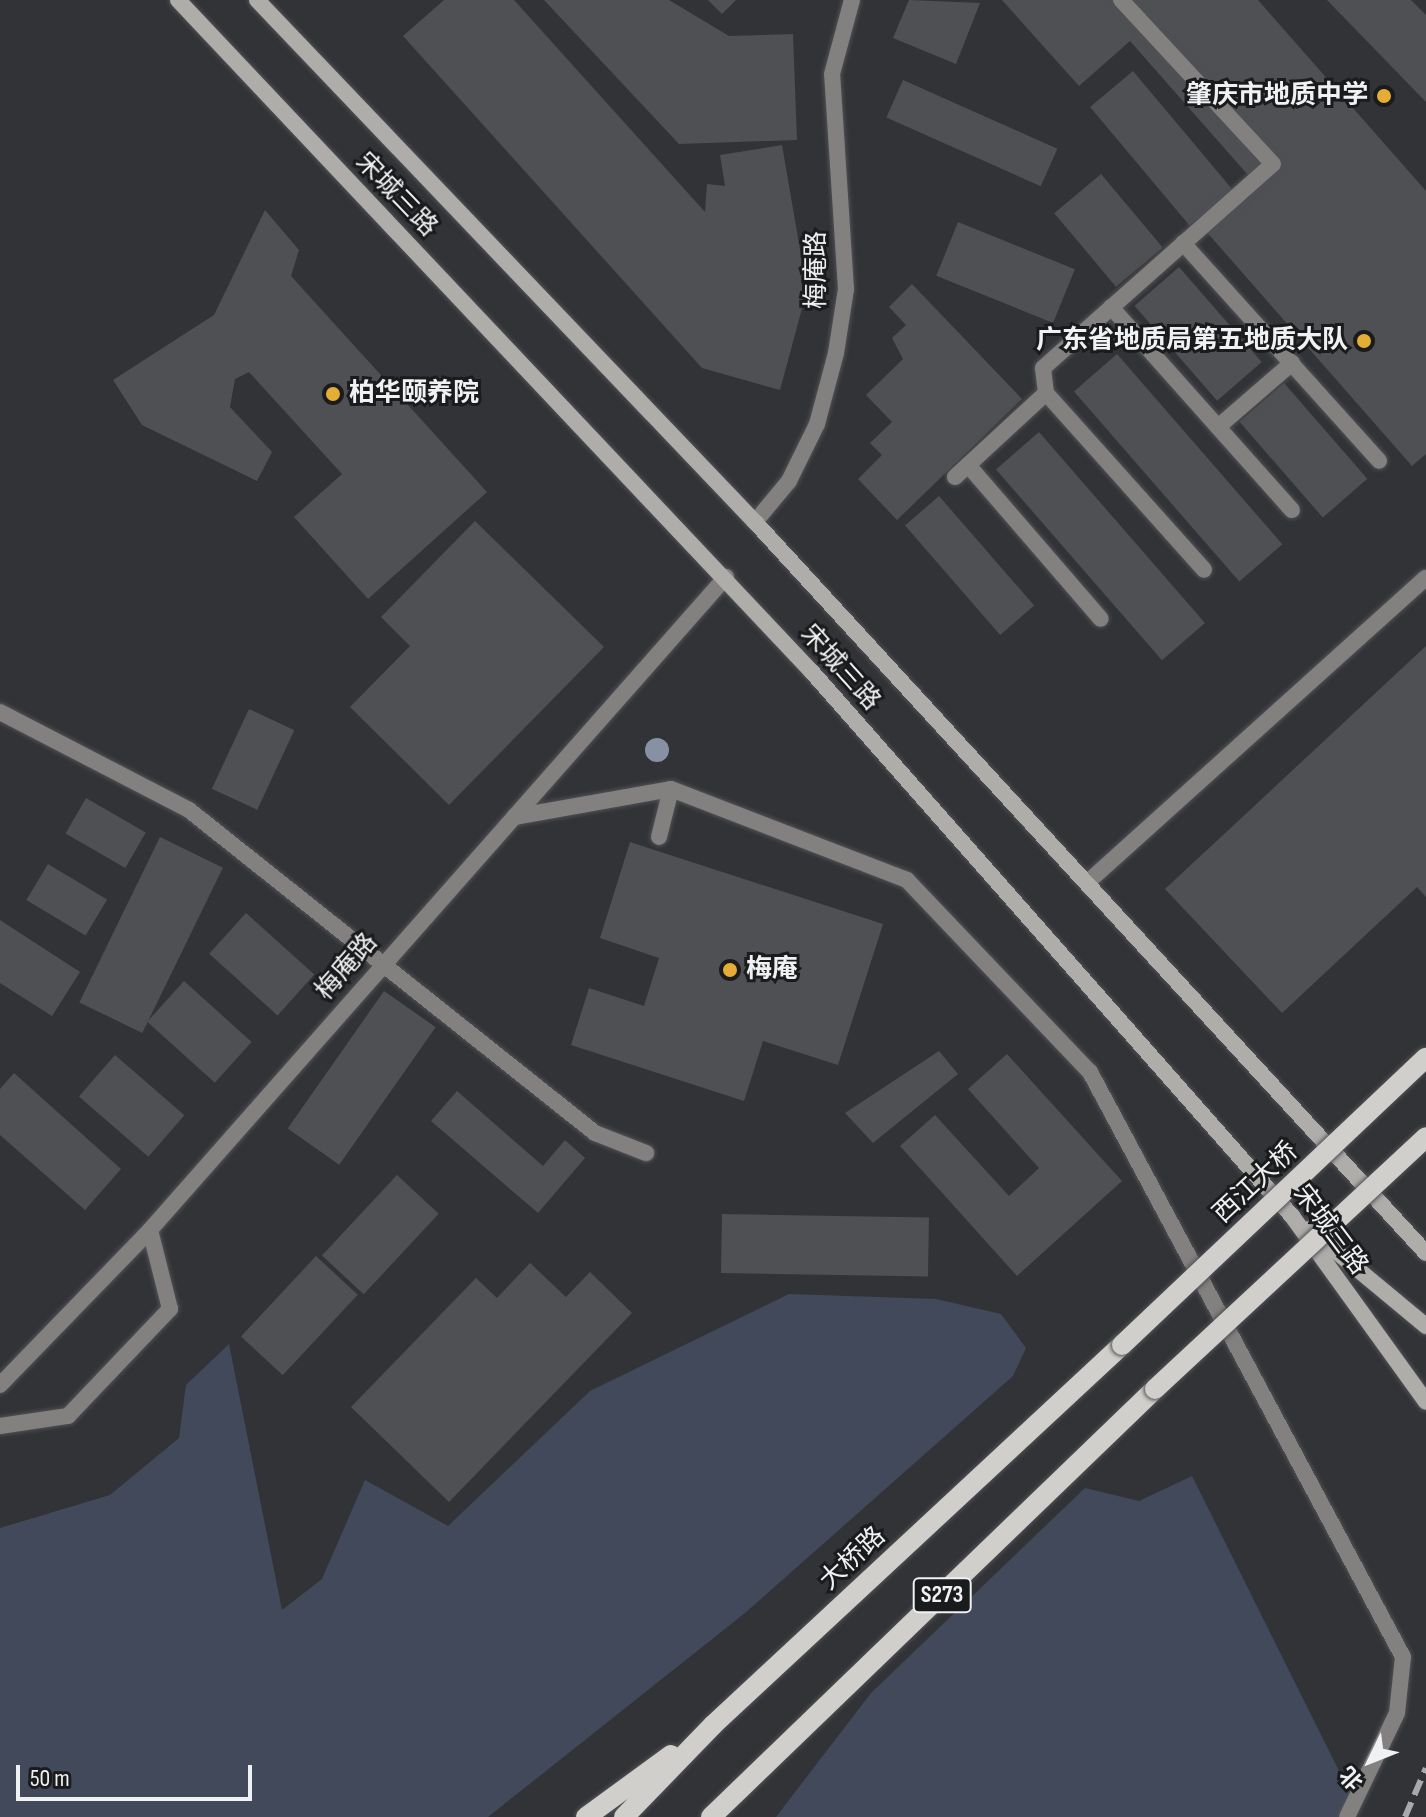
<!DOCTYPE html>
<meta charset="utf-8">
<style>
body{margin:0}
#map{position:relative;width:1426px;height:1817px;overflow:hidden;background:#323337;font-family:"Sofia Sans Condensed","Noto Sans SC",sans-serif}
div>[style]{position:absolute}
.green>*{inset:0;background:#42495b}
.building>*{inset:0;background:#4f5054;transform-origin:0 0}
.roads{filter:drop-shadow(0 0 2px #505155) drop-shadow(0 0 2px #505155)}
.lane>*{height:16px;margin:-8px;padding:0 8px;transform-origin:8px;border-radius:8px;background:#82817f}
.street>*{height:16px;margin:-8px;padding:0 8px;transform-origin:8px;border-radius:8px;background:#82817f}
.secondary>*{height:16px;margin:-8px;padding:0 8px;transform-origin:8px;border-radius:8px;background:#afadaa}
.primary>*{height:20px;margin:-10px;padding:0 10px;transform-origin:10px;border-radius:10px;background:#d1cfcb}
.rail>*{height:6px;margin-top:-3px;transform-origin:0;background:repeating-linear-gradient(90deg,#a8a9ab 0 16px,transparent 0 24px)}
.bridges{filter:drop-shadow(0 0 2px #505155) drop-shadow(0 0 2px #505155)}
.primary-bridge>*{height:20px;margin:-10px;padding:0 10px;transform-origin:10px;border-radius:10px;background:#d1cfcb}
.trees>*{width:24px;height:24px;margin:-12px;border-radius:50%;background:#8890a4}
.dots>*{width:22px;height:22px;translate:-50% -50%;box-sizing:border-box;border:4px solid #1a1b1d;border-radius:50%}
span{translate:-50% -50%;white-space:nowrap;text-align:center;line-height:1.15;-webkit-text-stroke:6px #1a1b1d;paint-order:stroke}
.shield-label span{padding:2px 6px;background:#1a1b1d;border:2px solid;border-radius:6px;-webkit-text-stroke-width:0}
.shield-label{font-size:24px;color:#f0f1f3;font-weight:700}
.poi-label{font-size:26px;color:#f0f1f3;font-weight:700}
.right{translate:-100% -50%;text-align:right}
.left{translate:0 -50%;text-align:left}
.street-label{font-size:26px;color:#f0f1f3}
.north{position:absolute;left:1330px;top:1721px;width:80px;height:80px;-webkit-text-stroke:6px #1a1b1d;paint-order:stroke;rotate:227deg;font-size:22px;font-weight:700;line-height:32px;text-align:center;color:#f0f1f3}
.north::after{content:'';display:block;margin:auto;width:28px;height:36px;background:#f0f1f3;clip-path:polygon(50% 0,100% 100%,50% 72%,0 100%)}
.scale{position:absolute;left:16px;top:1765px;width:236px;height:36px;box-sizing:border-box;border:4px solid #f0f1f3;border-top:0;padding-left:10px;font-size:24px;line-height:28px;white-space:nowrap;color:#f0f1f3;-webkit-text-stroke:6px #1a1b1d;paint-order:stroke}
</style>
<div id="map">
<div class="green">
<i style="clip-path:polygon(789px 1294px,936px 1299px,1001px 1314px,1026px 1348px,1013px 1376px,745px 1613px,488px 1817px,0 1817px,0 1528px,110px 1495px,179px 1438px,186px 1385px,229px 1344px,282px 1610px,322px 1579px,365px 1480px,448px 1526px,590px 1391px)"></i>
<i style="clip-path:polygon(1192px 1476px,1352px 1797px,1348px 1817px,776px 1817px,871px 1693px,1085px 1488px,1139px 1501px)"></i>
</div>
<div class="building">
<i style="clip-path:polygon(444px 0,514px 0,705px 212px,707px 184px,725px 186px,720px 155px,782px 145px,807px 290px,780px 390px,702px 368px,403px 36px)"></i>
<i style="clip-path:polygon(544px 0,669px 0,729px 36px,793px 34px,797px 140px,679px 144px)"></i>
<i style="clip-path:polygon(708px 0,736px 0,722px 14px)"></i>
<i style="clip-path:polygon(909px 0,980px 3px,956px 64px,893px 38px)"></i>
<i style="clip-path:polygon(1002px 0,1258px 0,1426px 191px,1426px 454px,1412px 466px,1204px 229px,1255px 183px,1130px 41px,1079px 86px)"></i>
<i style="clip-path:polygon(1327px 0,1411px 0,1426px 15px,1426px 102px)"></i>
<i style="left:1133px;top:71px;width:155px;height:56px;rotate:50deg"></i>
<i style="left:903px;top:80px;width:169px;height:41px;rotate:24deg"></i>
<i style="left:1101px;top:174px;width:96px;height:61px;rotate:50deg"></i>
<i style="clip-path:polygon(265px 210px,299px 250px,291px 276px,487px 492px,368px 599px,294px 517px,342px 474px,249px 372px,235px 379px,230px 407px,272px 452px,257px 481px,142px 425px,113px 380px,214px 315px)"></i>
<i style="left:958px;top:222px;width:126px;height:58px;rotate:22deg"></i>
<i style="left:1179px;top:267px;width:126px;height:59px;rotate:49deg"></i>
<i style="clip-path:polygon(912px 284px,1022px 399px,897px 520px,858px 479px,882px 455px,870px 443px,892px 422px,866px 395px,903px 359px,892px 338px,906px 325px,889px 307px)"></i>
<i style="left:1117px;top:354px;width:252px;height:57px;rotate:49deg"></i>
<i style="left:1284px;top:383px;width:127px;height:59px;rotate:49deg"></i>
<i style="left:1039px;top:432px;width:253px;height:57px;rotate:49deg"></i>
<i style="left:939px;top:496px;width:145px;height:45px;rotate:49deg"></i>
<i style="clip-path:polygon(475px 521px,604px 647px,449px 805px,350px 707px,410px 646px,381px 617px)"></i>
<i style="clip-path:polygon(1426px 646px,1426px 897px,1417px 887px,1282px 1013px,1165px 889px)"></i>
<i style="left:249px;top:709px;width:50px;height:88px;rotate:25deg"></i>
<i style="left:86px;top:798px;width:69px;height:41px;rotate:30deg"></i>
<i style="left:160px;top:837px;width:70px;height:184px;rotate:26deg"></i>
<i style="clip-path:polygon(630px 842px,883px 924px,838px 1065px,763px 1041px,744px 1101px,571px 1045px,589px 988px,644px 1006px,659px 958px,600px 938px)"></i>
<i style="left:48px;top:864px;width:69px;height:42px;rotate:31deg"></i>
<i style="left:246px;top:913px;width:92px;height:55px;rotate:42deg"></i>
<i style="clip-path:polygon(0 920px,80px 972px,52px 1016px,0 983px)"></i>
<i style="left:184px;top:981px;width:91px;height:55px;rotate:42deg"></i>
<i style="left:384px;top:991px;width:63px;height:168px;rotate:35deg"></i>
<i style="clip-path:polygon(939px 1051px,958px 1074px,873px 1143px,845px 1113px)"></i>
<i style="clip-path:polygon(1007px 1054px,1122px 1181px,1017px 1276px,900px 1146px,935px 1115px,1009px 1196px,1039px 1168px,968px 1089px)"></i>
<i style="left:115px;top:1055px;width:92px;height:55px;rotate:41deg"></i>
<i style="clip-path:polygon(14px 1073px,121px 1169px,85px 1210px,0 1135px,0 1089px)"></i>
<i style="clip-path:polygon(457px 1091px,543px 1166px,565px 1140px,585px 1158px,538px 1213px,431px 1121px)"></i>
<i style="left:397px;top:1175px;width:57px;height:110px;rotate:43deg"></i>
<i style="left:722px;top:1214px;width:207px;height:59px;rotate:1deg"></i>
<i style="left:316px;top:1256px;width:57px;height:110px;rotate:43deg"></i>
<i style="clip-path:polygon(530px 1263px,566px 1297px,590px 1272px,632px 1313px,449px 1502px,351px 1407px,476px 1278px,497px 1298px)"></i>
</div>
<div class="roads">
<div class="lane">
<i style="left:1183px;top:243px;width:293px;rotate:48deg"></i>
<i style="left:1111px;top:307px;width:272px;rotate:48.3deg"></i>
<i style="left:1046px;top:393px;width:237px;rotate:48.2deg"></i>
<i style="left:1218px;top:427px;width:98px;rotate:-40.9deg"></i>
<i style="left:968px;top:465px;width:203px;rotate:49.2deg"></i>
<i style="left:955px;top:477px;width:124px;rotate:-42.7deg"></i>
<i style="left:1046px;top:393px;width:25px;rotate:-97deg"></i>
<i style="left:1043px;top:368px;width:307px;rotate:-41.6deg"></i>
<i style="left:1273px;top:164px;width:224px;rotate:-132.8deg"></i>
<i style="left:0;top:712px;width:213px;rotate:27.4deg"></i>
<i style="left:189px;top:810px;width:519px;rotate:38.5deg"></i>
<i style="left:595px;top:1133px;width:55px;rotate:21.4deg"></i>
<i style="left:659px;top:837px;width:49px;rotate:-76deg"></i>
<i style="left:1089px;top:881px;width:453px;rotate:-42deg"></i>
<i style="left:0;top:1426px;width:69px;rotate:-8.4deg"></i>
<i style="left:68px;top:1416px;width:148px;rotate:-46.4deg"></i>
<i style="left:170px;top:1309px;width:81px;rotate:-104.2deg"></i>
</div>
<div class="street">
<i style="left:755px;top:522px;width:53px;rotate:-50.3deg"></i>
<i style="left:789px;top:481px;width:64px;rotate:-63.8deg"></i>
<i style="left:817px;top:424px;width:73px;rotate:-75deg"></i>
<i style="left:836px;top:353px;width:65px;rotate:-81.1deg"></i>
<i style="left:846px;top:289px;width:215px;rotate:-93.7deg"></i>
<i style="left:832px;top:74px;width:77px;rotate:-74.9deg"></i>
<i style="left:514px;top:817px;width:159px;rotate:-10.1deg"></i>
<i style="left:671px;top:789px;width:253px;rotate:21.1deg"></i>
<i style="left:907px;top:880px;width:265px;rotate:46.4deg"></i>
<i style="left:1090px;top:1072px;width:663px;rotate:61.85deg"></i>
<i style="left:1403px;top:1657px;width:56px;rotate:96.1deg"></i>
<i style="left:1397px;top:1713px;width:115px;rotate:115.7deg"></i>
<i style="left:0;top:1385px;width:216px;rotate:-45.9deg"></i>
<i style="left:150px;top:1230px;width:871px;rotate:-48.59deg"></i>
</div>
<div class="secondary">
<i style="left:178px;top:0;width:924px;rotate:46.67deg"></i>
<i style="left:812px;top:672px;width:725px;rotate:48.58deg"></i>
<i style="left:1292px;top:1216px;width:229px;rotate:54.2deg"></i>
<i style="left:257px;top:0;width:721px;rotate:46.35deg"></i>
<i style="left:755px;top:522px;width:992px;rotate:47.45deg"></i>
<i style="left:1309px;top:1229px;width:152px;rotate:39.7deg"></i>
</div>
<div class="primary">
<i style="left:586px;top:1817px;width:105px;rotate:-36.1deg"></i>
<i style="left:624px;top:1817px;width:128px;rotate:-45.9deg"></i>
<i style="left:713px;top:1725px;width:558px;rotate:-42.9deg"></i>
<i style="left:711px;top:1817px;width:617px;rotate:-43.95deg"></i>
</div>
</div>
<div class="rail">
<i style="left:1405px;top:1817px;width:53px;rotate:-66.8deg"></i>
</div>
<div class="bridges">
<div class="primary-bridge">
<i style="left:1122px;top:1345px;width:418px;rotate:-43.4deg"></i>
<i style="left:1155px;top:1389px;width:370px;rotate:-42.9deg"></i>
</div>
</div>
<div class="trees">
<i style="left:657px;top:750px"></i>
</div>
<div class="dots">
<i style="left:1384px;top:96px;background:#e5ad36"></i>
<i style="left:1364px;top:341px;background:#e5ad36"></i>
<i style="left:333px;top:394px;background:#e5ad36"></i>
<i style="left:730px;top:970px;background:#e5ad36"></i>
</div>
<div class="shield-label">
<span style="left:942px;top:1595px">S273</span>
</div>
<div class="poi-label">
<span class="right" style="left:1368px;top:96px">肇庆市地质中学</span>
<span class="right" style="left:1348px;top:341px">广东省地质局第五地质大队</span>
<span class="left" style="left:349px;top:394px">柏华颐养院</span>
<span class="left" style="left:746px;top:970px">梅庵</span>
</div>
<div class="street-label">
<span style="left:396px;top:195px;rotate:46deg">宋城三路</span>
<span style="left:817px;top:270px;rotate:-90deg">梅庵路</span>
<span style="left:840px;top:668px;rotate:48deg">宋城三路</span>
<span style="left:347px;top:967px;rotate:-49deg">梅庵路</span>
<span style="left:1256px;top:1183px;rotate:-43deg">西江大桥</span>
<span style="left:1330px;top:1230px;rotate:53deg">宋城三路</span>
<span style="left:853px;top:1559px;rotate:-43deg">大桥路</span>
</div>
<div class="north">北</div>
<div class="scale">50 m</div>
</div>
